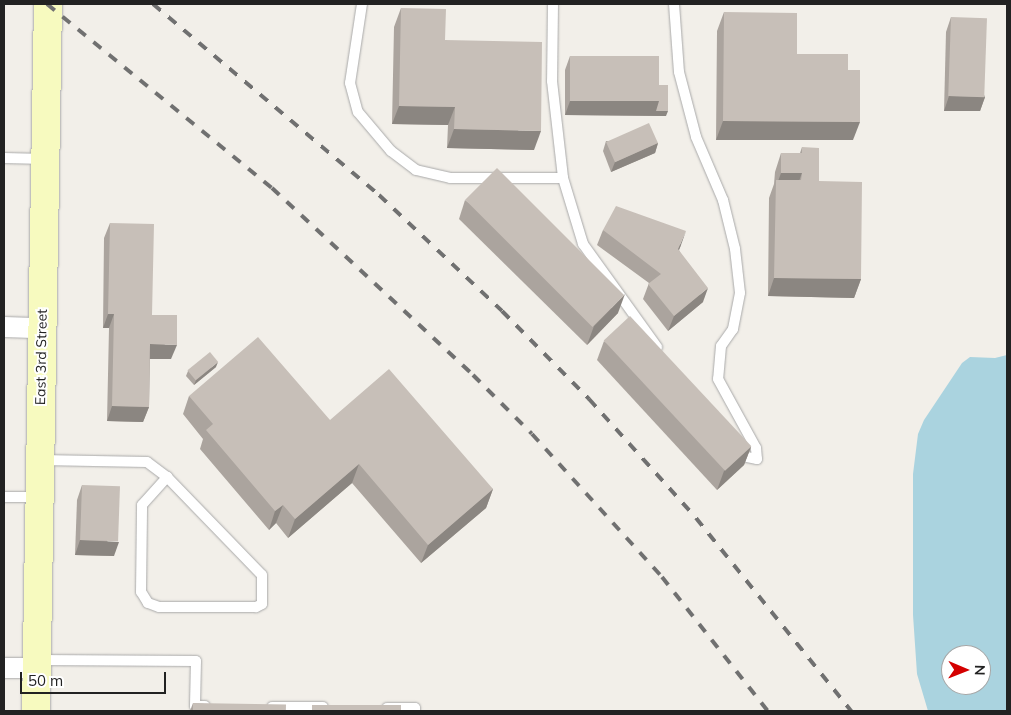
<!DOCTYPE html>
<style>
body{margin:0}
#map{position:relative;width:1011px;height:715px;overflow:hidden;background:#f2efe9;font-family:Mulish,sans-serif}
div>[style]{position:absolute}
.water>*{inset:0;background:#aad3df}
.roads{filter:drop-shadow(0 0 1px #a9a9a9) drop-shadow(0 0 1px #a9a9a9)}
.lane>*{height:10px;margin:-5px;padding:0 5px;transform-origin:5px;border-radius:5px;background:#fff}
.street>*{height:20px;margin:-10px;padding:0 10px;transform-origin:10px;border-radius:10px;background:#fff}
.secondary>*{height:28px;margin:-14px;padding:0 14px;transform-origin:14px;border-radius:14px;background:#f7fabf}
.rail>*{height:4px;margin-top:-2px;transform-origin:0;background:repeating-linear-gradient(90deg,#707070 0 10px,transparent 0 20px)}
.wall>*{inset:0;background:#aba49e}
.shaded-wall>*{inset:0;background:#8b8681}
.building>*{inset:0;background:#c7bfb8;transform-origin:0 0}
span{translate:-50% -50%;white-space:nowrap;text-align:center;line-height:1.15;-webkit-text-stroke:4px #fff;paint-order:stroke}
.street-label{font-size:14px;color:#222}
.frame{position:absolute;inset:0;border:5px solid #222;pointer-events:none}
.north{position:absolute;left:941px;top:645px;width:50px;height:50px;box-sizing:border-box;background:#fff;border:1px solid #a7a7a7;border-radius:50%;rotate:91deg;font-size:14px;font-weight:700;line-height:20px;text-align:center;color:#222}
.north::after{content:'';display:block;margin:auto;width:18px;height:22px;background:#d40000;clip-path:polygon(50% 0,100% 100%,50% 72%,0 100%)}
.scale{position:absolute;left:20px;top:672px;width:146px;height:22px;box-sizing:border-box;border:2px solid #222;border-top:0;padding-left:6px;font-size:15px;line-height:18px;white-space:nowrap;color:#222;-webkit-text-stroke:4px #fff;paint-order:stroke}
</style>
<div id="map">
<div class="water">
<i style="clip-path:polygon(evenodd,1007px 355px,1007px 711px,928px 711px,917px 674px,913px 615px,913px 474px,918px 434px,924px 420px,962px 363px,970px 357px,995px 358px,1007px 355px,951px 655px,981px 655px,981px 685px,951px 685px,951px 655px)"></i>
</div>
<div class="roads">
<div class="lane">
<i style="left:362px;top:4px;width:80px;rotate:98.6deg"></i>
<i style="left:350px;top:83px;width:30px;rotate:75deg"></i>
<i style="left:358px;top:112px;width:51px;rotate:49.8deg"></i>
<i style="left:391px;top:151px;width:31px;rotate:37deg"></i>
<i style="left:416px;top:170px;width:35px;rotate:13deg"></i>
<i style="left:450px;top:178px;width:113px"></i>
<i style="left:553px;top:4px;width:77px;rotate:90.7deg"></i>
<i style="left:552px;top:81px;width:98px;rotate:83.5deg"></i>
<i style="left:563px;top:178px;width:69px;rotate:73.1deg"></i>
<i style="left:583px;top:244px;width:127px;rotate:54.3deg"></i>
<i style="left:674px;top:4px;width:68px;rotate:85.8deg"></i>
<i style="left:679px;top:72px;width:67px;rotate:75.3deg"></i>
<i style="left:696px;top:137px;width:69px;rotate:66.8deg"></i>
<i style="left:723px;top:200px;width:50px;rotate:76.2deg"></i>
<i style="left:735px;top:249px;width:44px;rotate:83.5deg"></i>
<i style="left:740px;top:293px;width:37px;rotate:101deg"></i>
<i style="left:733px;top:329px;width:21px;rotate:125deg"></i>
<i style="left:721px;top:346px;width:33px;rotate:95deg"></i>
<i style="left:718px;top:379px;width:79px;rotate:61.2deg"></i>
<i style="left:756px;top:448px;width:11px;rotate:85deg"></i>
<i style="left:757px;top:459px;width:15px;rotate:-169deg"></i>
<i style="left:742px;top:456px;width:9px;rotate:-126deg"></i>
<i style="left:4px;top:158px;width:41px;rotate:1.4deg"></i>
<i style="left:41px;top:460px;width:106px;rotate:1.1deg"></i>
<i style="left:147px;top:462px;width:25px;rotate:37deg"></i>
<i style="left:167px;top:477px;width:136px;rotate:45.9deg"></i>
<i style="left:262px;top:575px;width:29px;rotate:90deg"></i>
<i style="left:262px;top:604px;width:7px;rotate:153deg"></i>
<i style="left:256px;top:607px;width:97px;rotate:180deg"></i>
<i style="left:159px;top:607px;width:12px;rotate:-160deg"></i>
<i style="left:148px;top:603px;width:13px;rotate:-122deg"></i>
<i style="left:141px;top:592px;width:87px;rotate:-89.3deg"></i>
<i style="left:142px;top:505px;width:38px;rotate:-48deg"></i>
<i style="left:4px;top:497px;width:34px"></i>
<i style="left:38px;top:660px;width:158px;rotate:0.4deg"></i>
<i style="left:196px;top:661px;width:45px;rotate:91.3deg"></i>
<i style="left:195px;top:706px;width:10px"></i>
<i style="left:272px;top:707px;width:51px"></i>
<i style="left:387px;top:708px;width:28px"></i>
<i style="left:415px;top:708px;width:3px;rotate:90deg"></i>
</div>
<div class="street">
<i style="left:4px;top:327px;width:37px;rotate:2deg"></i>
<i style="left:4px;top:668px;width:33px"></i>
</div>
<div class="secondary">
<i style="left:36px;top:711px;width:707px;rotate:-89.03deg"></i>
</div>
</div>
<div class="rail">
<i style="left:47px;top:4px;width:291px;rotate:39.3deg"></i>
<i style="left:272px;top:188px;width:275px;rotate:42.9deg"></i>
<i style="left:473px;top:375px;width:83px;rotate:45deg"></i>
<i style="left:532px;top:434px;width:193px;rotate:47.7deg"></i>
<i style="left:662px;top:577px;width:171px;rotate:51.7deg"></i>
<i style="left:153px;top:4px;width:296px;rotate:40.2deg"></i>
<i style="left:379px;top:195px;width:169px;rotate:43.3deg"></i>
<i style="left:502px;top:311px;width:124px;rotate:45.3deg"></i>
<i style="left:589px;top:399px;width:160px;rotate:48deg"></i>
<i style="left:696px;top:518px;width:248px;rotate:51.2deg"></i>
</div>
<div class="wall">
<i style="clip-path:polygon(401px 8px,445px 40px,534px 150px,447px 148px,448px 125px,392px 124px,394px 27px)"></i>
<i style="clip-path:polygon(724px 12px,797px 54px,848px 70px,853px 140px,716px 140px,717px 31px)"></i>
<i style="clip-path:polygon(951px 17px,985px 97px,980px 111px,944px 111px,946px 32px)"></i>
<i style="clip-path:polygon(570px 56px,659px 85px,666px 116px,565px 115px,565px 70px)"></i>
<i style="clip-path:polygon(606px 141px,658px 143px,655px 153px,611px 172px,603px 151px)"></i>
<i style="clip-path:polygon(802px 147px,819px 181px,861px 279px,854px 298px,768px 296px,769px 198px,774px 184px,775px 172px,781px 153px,800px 153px)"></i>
<i style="clip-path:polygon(465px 200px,618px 313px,587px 345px,459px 219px)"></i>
<i style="clip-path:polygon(110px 223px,152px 315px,171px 359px,150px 359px,149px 407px,143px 422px,107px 421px,109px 328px,103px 328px,104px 238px)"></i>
<i style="clip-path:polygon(603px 230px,681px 245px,679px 250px,703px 302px,668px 331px,643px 299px,649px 283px,597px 245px)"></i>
<i style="clip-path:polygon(604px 341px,751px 447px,744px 465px,717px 490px,597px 360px)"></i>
<i style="clip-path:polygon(216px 367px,194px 385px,186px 376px,188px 371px)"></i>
<i style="clip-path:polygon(189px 396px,330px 420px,493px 489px,486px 508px,421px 563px,352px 483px,288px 538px,276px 523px,269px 530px,200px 449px,203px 439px,183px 414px)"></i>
<i style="clip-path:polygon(82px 485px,114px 556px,75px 555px,77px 500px)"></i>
<i style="clip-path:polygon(193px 703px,286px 711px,190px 711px)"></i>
</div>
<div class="shaded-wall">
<i style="clip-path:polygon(949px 96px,985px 97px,980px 111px,944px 111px)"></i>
<i style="clip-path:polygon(570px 101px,659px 101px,668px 111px,666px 116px,565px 115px)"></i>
<i style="clip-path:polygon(399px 106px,455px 107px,448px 125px,392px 124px)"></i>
<i style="clip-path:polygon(723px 121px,860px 122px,853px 140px,716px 140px)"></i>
<i style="clip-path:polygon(454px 129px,541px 131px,534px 150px,447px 148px)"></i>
<i style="clip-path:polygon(658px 143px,655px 153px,611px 172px,615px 162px)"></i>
<i style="clip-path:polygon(781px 173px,802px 173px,795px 192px,776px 187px)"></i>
<i style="clip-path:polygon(686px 231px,681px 245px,673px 264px,678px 249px)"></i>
<i style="clip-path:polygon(774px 278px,861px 279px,854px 298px,768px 296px)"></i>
<i style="clip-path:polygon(708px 288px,703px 302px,668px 331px,674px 316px)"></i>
<i style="clip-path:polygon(625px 294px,618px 313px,587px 345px,594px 326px)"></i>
<i style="clip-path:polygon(108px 314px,114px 314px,109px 328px,103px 328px)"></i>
<i style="clip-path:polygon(150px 344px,177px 345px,171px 359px,145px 359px)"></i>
<i style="clip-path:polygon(218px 362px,216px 367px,194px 385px,196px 380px)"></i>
<i style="clip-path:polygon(112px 406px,149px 407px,143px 422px,107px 421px)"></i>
<i style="clip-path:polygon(751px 447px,744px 465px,717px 490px,724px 471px)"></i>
<i style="clip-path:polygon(359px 464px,352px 483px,288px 538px,295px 519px)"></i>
<i style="clip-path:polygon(493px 489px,486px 508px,421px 563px,428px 545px)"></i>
<i style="clip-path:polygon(283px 505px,276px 523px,269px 530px,275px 511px)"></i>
<i style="clip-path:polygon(80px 540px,119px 542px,114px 556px,75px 555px)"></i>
</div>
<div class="building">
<i style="clip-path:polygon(401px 8px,446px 9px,445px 40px,542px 42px,541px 131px,454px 129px,455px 107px,399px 106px)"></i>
<i style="clip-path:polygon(724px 12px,797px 13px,797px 54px,848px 54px,848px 70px,860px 70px,860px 122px,723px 121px)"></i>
<i style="left:951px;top:17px;width:36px;height:79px;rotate:2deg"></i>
<i style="left:570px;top:56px;width:89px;height:45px"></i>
<i style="clip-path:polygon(659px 85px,668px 85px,668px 111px,656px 111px,659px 101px)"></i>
<i style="left:649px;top:123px;width:22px;height:47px;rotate:66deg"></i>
<i style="clip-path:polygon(802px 147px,819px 148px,819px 181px,862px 182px,861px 279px,774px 278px,776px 180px,801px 180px,802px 173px,781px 173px,781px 153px,802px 153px)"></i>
<i style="left:497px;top:168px;width:180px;height:45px;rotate:45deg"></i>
<i style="clip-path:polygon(616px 206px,686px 231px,678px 249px,708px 288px,674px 316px,648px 284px,661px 274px,603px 230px)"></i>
<i style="clip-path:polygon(110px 223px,154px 224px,152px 315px,177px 315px,177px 345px,150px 344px,149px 407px,112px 406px,114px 314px,108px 314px)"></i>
<i style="left:630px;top:316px;width:178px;height:36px;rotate:47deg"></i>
<i style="clip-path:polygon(258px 337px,330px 420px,389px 369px,493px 489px,428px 545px,359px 464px,295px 519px,283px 505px,275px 511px,206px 430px,213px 424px,189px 396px)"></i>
<i style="left:210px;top:352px;width:13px;height:29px;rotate:51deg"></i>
<i style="left:82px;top:485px;width:38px;height:55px;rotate:2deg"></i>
<i style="left:193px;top:703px;width:93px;height:8px;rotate:1deg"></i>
<i style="left:312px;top:705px;width:89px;height:6px"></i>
</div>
<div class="street-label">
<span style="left:41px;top:357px;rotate:-89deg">East 3rd Street</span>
</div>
<div class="frame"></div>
<div class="north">N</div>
<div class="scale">50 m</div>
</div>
